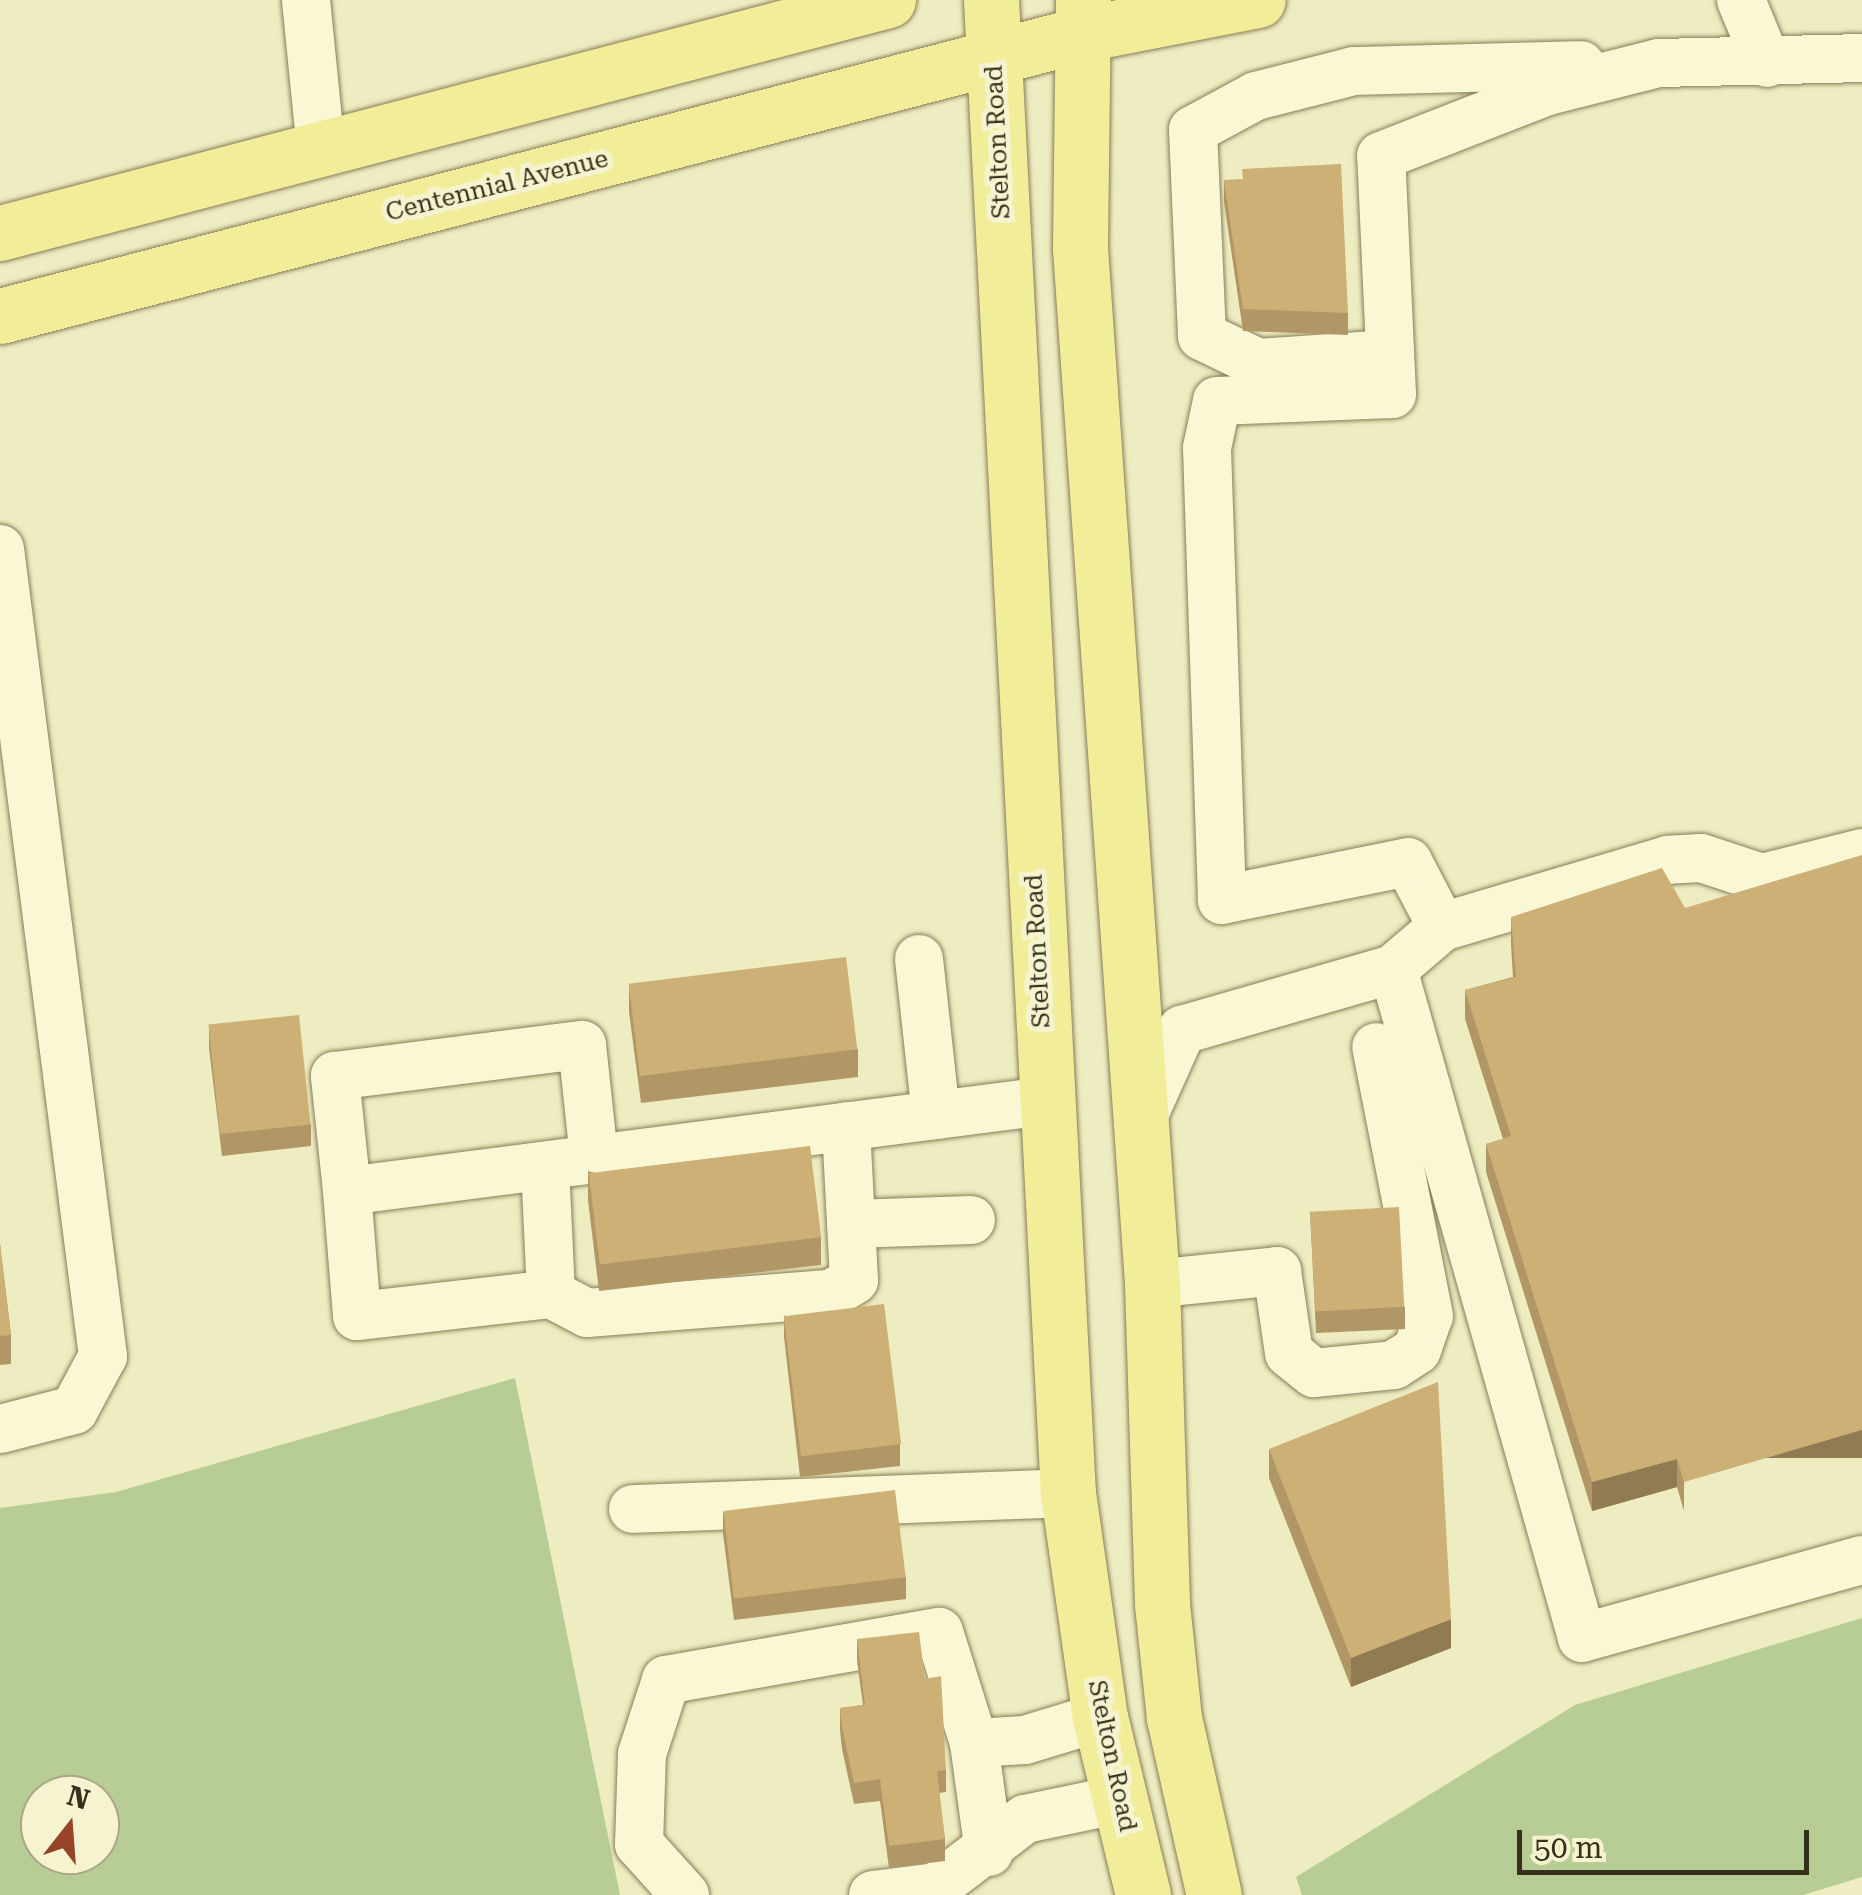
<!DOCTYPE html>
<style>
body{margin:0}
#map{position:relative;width:1862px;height:1895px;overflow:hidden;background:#eeecc1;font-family:"Roboto Serif",serif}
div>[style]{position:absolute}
.green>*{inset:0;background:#b8cc95}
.roads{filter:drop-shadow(0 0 2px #887d58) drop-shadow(0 0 2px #887d58)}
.minor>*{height:48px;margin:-24px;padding:0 24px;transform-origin:24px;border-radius:24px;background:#f9f7d4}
.major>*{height:55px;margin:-27.5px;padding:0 27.5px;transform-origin:27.5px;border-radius:27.5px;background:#f2ed98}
.wall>*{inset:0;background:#b09765}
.shaded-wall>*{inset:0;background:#907b53;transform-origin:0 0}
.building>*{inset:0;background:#cdb076;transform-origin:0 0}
span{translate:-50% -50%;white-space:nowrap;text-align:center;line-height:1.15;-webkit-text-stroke:10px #f6f4d0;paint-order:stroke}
.street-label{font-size:25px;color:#37301d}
.north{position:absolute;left:20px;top:1775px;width:100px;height:100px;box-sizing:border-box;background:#f6f4d0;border:2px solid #aaa688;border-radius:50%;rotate:17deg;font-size:28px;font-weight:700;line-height:40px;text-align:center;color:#37301d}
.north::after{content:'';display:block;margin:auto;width:35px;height:45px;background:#974328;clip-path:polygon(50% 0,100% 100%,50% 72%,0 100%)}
.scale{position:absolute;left:1517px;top:1830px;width:292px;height:45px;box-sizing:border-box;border:5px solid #37301d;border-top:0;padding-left:12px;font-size:30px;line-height:35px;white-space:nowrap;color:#37301d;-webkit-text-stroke:8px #f6f4d0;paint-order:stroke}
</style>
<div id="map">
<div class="green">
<i style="clip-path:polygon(evenodd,515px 1378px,620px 1895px,0 1895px,0 1508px,116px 1492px,515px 1378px,40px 1795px,100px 1795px,100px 1855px,40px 1855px,40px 1795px)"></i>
<i style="clip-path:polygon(1862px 1618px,1862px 1877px,1803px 1895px,1302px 1895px,1296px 1877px,1575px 1705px)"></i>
</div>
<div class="roads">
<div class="minor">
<i style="left:306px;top:0;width:150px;rotate:84.3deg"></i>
<i style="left:1741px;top:0;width:68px;rotate:67.6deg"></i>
<i style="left:1390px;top:354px;width:132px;rotate:176.1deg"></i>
<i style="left:1258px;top:363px;width:62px;rotate:-154.3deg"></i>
<i style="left:1202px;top:336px;width:206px;rotate:-92.5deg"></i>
<i style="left:1193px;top:130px;width:72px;rotate:-28.4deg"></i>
<i style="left:1256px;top:96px;width:101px;rotate:-14.3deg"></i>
<i style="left:1354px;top:71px;width:227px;rotate:-1.5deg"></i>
<i style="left:0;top:549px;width:814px;rotate:82.73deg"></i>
<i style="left:103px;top:1356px;width:61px;rotate:118.2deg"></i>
<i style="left:74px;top:1410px;width:76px;rotate:165.6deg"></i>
<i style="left:1862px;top:853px;width:103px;rotate:166deg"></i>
<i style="left:1762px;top:878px;width:64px;rotate:-161.8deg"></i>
<i style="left:1701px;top:858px;width:33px;rotate:177deg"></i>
<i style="left:1668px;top:860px;width:236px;rotate:163.5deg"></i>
<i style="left:1442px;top:927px;width:65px;rotate:139.4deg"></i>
<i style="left:1393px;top:969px;width:695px;rotate:74.22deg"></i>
<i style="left:1582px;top:1638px;width:291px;rotate:-15.6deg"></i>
<i style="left:1442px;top:927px;width:73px;rotate:-117.6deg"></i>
<i style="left:1408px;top:862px;width:190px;rotate:168.5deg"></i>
<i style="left:1222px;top:900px;width:452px;rotate:-91.9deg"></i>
<i style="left:1207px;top:448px;width:48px;rotate:-78deg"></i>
<i style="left:1217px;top:401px;width:175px;rotate:-2.3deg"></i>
<i style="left:1392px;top:394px;width:238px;rotate:-92.6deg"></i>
<i style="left:1381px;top:156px;width:179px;rotate:-21.3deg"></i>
<i style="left:1548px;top:91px;width:114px;rotate:-14.2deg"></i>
<i style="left:1659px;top:63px;width:203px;rotate:-1.4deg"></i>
<i style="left:919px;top:959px;width:157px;rotate:83.8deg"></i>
<i style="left:1142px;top:1119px;width:98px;rotate:-65.8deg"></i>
<i style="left:1182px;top:1030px;width:220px;rotate:-16.1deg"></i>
<i style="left:545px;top:1166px;width:128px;rotate:87.3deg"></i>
<i style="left:551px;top:1294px;width:195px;rotate:173.5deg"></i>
<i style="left:357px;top:1316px;width:125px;rotate:-94.6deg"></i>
<i style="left:347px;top:1191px;width:704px;rotate:-7.35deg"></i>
<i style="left:347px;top:1191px;width:116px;rotate:-96deg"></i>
<i style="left:335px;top:1076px;width:249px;rotate:-7.2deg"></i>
<i style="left:582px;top:1045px;width:114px;rotate:83.9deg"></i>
<i style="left:851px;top:1224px;width:120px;rotate:-1.9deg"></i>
<i style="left:1152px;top:1284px;width:126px;rotate:-5.9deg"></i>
<i style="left:1277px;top:1271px;width:83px;rotate:81.7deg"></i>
<i style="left:1289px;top:1353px;width:32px;rotate:39deg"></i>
<i style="left:1314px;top:1373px;width:80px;rotate:-5.7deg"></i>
<i style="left:1394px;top:1365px;width:27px;rotate:-33deg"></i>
<i style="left:1417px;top:1350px;width:36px;rotate:-71deg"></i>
<i style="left:1429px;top:1316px;width:274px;rotate:-101.1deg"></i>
<i style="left:551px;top:1294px;width:41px;rotate:27.8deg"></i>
<i style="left:587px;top:1313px;width:245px;rotate:-4.5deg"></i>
<i style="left:831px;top:1294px;width:27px;rotate:-31deg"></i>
<i style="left:854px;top:1280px;width:154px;rotate:-93deg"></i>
<i style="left:633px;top:1509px;width:435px;rotate:-2.1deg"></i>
<i style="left:974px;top:1743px;width:110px;rotate:82.2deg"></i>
<i style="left:685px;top:1895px;width:69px;rotate:-132deg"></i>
<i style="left:639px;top:1844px;width:90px;rotate:-88.1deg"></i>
<i style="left:642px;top:1754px;width:78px;rotate:-72deg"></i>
<i style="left:666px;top:1680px;width:277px;rotate:-10deg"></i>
<i style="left:939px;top:1632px;width:116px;rotate:72.5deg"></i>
<i style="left:974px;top:1743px;width:51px;rotate:-3.4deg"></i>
<i style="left:1025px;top:1740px;width:78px;rotate:-17deg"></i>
<i style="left:873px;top:1895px;width:64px;rotate:-7.2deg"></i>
<i style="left:936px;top:1887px;width:112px;rotate:-37.4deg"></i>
<i style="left:1025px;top:1819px;width:98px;rotate:-11.8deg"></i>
</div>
<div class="major">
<i style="left:991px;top:0;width:1495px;rotate:87.05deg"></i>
<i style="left:1068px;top:1493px;width:226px;rotate:81.9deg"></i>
<i style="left:1100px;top:1717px;width:183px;rotate:76.4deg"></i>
<i style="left:1083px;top:0;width:248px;rotate:90.7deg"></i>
<i style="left:1080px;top:248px;width:1038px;rotate:86.02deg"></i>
<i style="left:1152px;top:1284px;width:320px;rotate:88.2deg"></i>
<i style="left:1162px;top:1604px;width:115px;rotate:84deg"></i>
<i style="left:1174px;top:1718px;width:181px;rotate:77.3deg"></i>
<i style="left:0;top:233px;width:918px;rotate:-14.7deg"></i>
<i style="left:0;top:316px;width:1119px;rotate:-14.6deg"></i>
<i style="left:1083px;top:34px;width:178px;rotate:-11deg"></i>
</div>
</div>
<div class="wall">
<i style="clip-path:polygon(1224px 180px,1348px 313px,1348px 335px,1243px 331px,1224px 202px)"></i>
<i style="clip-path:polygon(1685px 908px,1684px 1511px,1677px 1487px,1592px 1511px,1486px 1172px,1486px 1144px,1503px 1139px,1465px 1019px,1465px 990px,1513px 977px,1511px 945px,1511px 917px)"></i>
<i style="clip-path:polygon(629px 984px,858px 1049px,858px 1077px,641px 1103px,629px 1012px)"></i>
<i style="clip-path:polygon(209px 1026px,311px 1124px,311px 1146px,222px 1156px,209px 1048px)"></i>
<i style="clip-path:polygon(588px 1171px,821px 1237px,821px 1265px,599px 1291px,588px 1200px)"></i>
<i style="clip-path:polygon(1310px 1211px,1405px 1307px,1405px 1329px,1316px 1333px)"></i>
<i style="clip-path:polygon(0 1244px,11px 1335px,11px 1364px,0 1365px)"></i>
<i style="clip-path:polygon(784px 1315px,900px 1444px,900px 1466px,800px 1477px,784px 1337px)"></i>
<i style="clip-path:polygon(1269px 1449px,1451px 1648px,1351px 1687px,1269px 1478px)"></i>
<i style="clip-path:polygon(723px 1512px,906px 1577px,906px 1599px,734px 1620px,723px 1534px)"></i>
<i style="clip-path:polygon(857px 1639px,925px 1679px,946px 1770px,946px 1792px,939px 1793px,945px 1839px,945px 1861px,889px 1868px,880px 1801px,854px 1804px,842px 1749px,840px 1730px,840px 1708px,863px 1705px,857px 1661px)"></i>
</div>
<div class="shaded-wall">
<i style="left:1862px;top:1430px;width:28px;height:185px;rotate:90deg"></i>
<i style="clip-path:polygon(1677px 1459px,1677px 1487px,1592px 1511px,1592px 1482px)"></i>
<i style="clip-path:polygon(1451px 1619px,1451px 1648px,1351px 1687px,1351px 1658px)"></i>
</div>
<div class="building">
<i style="clip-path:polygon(1341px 164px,1348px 313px,1243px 309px,1224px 180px,1243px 179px,1242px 169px)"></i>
<i style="clip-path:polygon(1862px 855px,1862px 1430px,1684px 1482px,1677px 1459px,1592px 1482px,1486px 1144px,1511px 1136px,1465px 990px,1516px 977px,1511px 917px,1662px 868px,1685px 908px)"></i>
<i style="left:846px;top:957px;width:93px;height:219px;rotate:83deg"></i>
<i style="left:299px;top:1015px;width:110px;height:91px;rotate:84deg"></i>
<i style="left:810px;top:1146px;width:92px;height:223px;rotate:83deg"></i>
<i style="left:1399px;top:1207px;width:100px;height:89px;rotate:87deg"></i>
<i style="clip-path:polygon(0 1244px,11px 1335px,0 1336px)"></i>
<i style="left:884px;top:1304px;width:141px;height:101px;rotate:83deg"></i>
<i style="clip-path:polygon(1438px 1382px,1451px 1619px,1351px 1658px,1269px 1449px)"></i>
<i style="left:895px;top:1490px;width:88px;height:173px;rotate:83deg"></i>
<i style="clip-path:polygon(919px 1632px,925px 1679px,941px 1676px,946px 1770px,937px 1771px,945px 1839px,889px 1846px,880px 1779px,854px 1783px,842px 1727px,840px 1708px,865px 1705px,857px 1639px)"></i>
</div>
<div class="street-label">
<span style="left:998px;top:142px;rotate:-93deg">Stelton Road</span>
<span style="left:497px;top:186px;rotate:-14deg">Centennial Avenue</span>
<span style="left:1038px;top:951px;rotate:-93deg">Stelton Road</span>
<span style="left:1112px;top:1756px;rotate:78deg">Stelton Road</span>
</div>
<div class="north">N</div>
<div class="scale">50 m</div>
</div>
